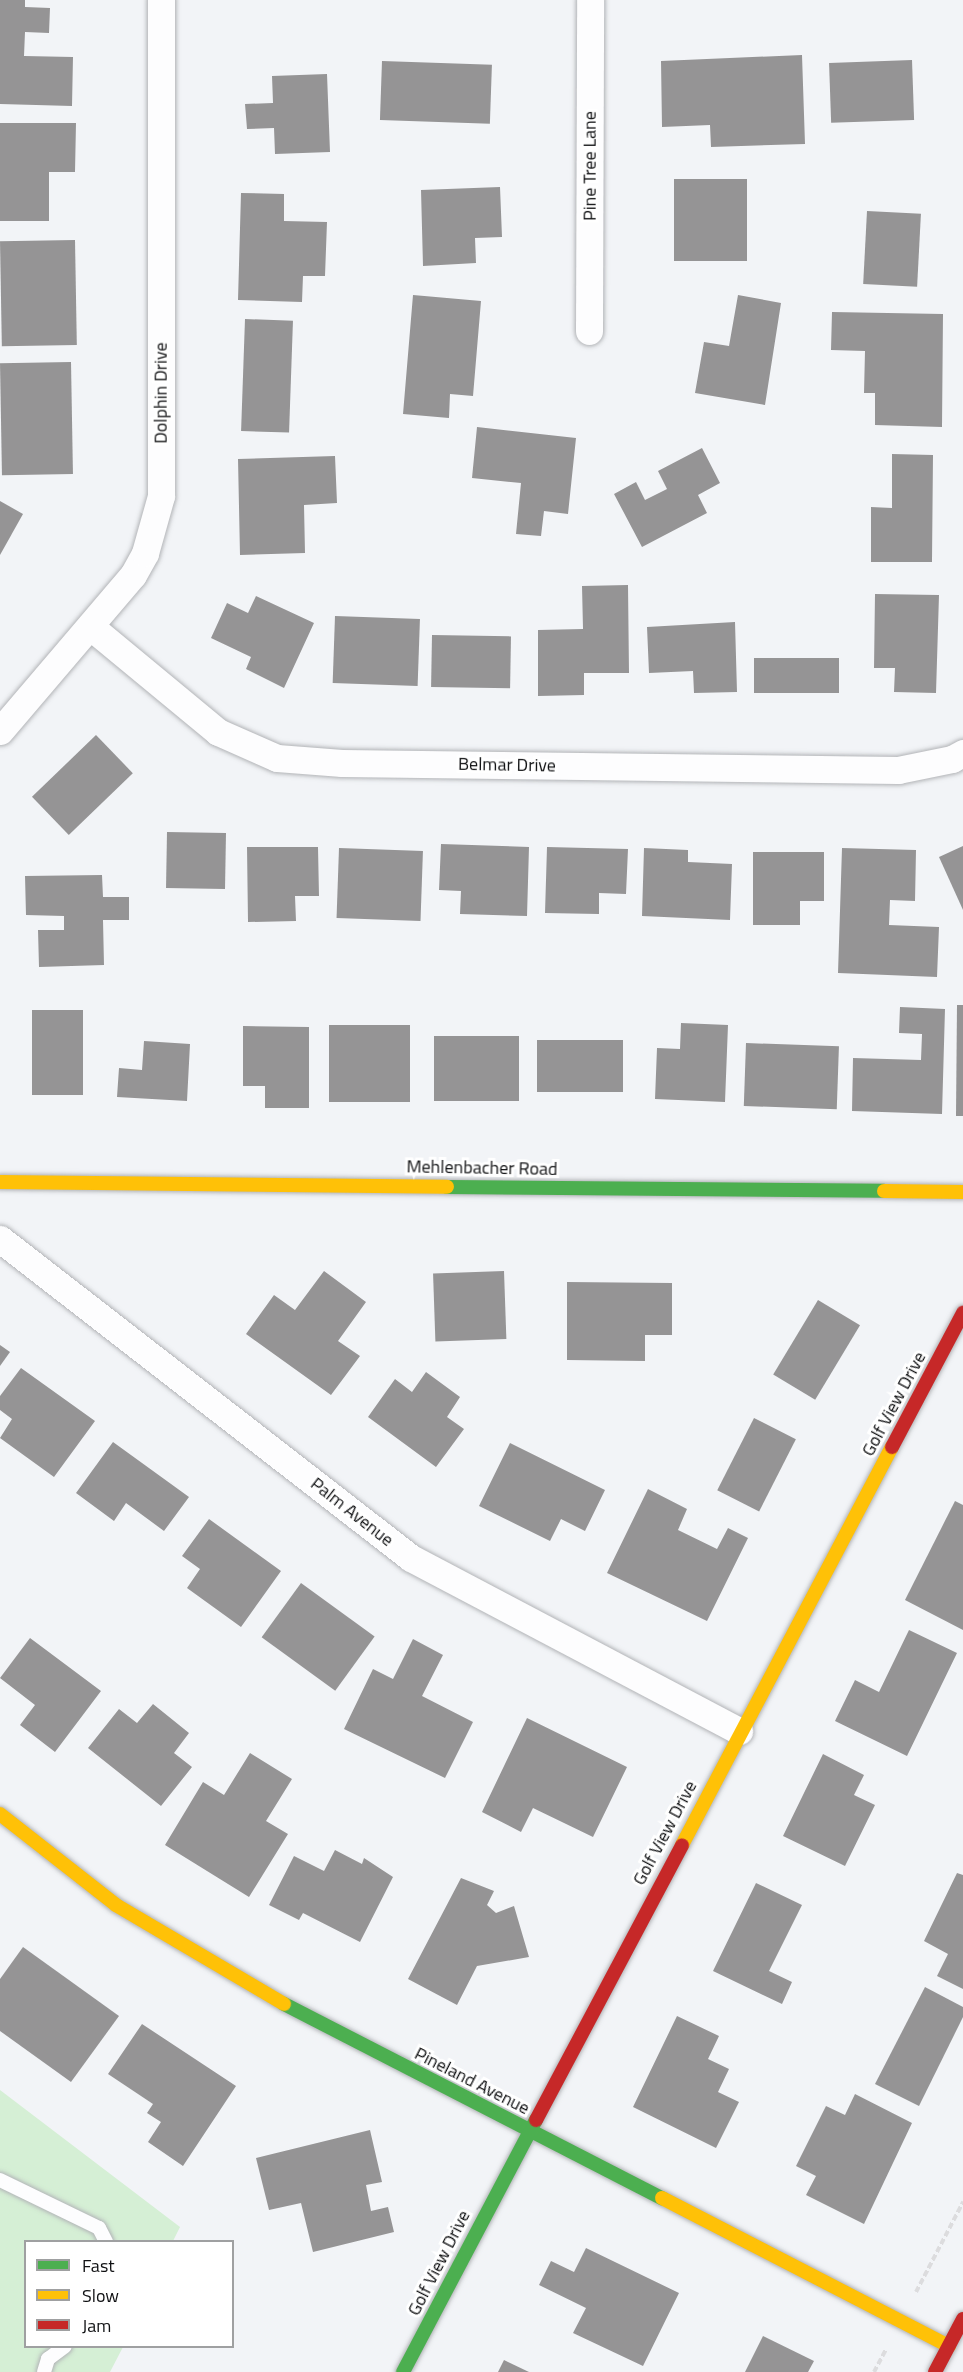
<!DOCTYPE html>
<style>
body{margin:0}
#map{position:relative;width:963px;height:2372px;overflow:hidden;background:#f2f4f7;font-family:"Titillium Web",sans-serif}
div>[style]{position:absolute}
.green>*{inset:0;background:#d5efd5}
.building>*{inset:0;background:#959495;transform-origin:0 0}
.path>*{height:4px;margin-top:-2px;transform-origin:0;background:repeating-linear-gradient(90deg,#dcdcde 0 6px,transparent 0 9px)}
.roads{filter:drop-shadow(0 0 2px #b2b4b7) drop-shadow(0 0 2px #b2b4b7)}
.lane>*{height:14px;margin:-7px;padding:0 7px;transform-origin:7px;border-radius:7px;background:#fdfdfe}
.street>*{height:27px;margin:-13.5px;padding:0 13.5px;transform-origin:13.5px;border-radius:13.5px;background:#fdfdfe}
.fast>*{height:14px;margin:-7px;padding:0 7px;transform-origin:7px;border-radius:7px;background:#4caf50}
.slow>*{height:14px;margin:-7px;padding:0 7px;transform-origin:7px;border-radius:7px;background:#ffc107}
.jam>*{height:14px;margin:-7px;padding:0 7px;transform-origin:7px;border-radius:7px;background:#c62828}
span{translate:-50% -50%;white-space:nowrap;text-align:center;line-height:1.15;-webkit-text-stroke:6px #fff;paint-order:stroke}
.street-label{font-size:18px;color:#101113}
.legend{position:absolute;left:24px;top:2240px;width:210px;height:108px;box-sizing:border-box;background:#fff;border:2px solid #9fa0a1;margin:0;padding:8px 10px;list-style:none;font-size:18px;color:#101113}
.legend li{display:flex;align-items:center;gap:12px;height:30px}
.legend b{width:30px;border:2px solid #9fa0a1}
</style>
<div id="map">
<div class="green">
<i style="clip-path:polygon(0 2090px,180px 2227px,173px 2241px,26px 2242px,26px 2346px,123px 2347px,110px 2372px,0 2372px)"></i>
</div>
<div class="building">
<i style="clip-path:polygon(0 0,25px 0,25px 7px,50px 8px,49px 33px,25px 32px,24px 56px,73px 57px,72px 106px,0 104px)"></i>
<i style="clip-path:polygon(802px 55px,805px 144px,711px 147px,710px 125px,662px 127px,661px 61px)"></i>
<i style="left:912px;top:60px;width:60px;height:83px;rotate:88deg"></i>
<i style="left:382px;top:61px;width:110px;height:59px;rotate:2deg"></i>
<i style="clip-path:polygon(327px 74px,330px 152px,275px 154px,274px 128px,247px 129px,245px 104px,273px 103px,272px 76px)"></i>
<i style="clip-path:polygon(0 123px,76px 123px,75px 172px,49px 172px,49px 221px,0 221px)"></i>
<i style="left:674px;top:179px;width:73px;height:82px"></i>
<i style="clip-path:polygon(500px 187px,502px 237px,475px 238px,476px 263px,423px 266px,421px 190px)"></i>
<i style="clip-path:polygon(241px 193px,284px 194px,284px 221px,327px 222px,325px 276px,303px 276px,302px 302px,238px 300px)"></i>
<i style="left:867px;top:211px;width:54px;height:73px;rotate:3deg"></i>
<i style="left:75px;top:240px;width:105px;height:75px;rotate:89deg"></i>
<i style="clip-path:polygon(413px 295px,481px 301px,473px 396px,450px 394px,449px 418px,403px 414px)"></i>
<i style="clip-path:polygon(738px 295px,781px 303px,765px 405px,695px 393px,704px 342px,729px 346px)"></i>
<i style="clip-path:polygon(832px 312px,943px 314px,942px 427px,875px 425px,875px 393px,864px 393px,865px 351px,831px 350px)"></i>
<i style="left:245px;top:319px;width:48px;height:112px;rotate:2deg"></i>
<i style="left:71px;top:362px;width:112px;height:71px;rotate:89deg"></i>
<i style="clip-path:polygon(477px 427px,576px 438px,568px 514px,544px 511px,541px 536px,516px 534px,521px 483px,472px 478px)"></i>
<i style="clip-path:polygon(702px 448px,720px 483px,698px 495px,707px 513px,642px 547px,614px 494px,636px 482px,645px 500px,667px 489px,658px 471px)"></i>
<i style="clip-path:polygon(892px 454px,933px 455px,932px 562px,871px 562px,871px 507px,892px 508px)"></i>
<i style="clip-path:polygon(335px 456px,337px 503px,304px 505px,305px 553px,240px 555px,238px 459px)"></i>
<i style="clip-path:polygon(0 501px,23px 514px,0 555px)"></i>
<i style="clip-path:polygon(628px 585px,629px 673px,584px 673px,584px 695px,538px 696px,538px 630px,583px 629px,582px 586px)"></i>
<i style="clip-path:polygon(875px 594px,939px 595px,936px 693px,894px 692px,895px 668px,874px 668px)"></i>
<i style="clip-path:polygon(256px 596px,314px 623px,284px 688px,246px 669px,251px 657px,211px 638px,227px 603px,248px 613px)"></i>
<i style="left:335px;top:616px;width:85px;height:67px;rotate:2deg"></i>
<i style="clip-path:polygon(735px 622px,737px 692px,694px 693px,693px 671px,649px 673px,647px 627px)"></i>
<i style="left:432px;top:635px;width:79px;height:52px;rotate:1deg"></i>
<i style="left:754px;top:658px;width:85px;height:35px"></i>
<i style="left:96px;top:735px;width:53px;height:89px;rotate:46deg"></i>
<i style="left:167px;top:832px;width:59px;height:56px;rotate:1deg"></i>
<i style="clip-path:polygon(441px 844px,529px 847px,527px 916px,460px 914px,461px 891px,439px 890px)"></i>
<i style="clip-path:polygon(963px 846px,963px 910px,939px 857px)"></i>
<i style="clip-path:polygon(247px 847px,318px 847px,319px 896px,295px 896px,296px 921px,248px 922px)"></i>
<i style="clip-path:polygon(547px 847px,628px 849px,626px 894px,599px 893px,599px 914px,545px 913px)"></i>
<i style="left:339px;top:848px;width:84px;height:70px;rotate:2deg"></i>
<i style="clip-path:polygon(644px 848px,688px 850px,688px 862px,732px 864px,730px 920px,642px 916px)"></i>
<i style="clip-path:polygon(842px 848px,916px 850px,915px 901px,890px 900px,889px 925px,939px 927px,937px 977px,838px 973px)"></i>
<i style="clip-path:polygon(753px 852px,824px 852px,824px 901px,800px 901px,800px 925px,753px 925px)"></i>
<i style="clip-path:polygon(102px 875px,103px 897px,129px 897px,129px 920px,103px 920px,104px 965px,39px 967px,38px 930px,64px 930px,64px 916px,26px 915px,25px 876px)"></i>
<i style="clip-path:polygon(957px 1005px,963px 1005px,963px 1116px,956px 1116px)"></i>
<i style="clip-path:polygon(900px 1007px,945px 1009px,942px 1114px,852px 1111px,853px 1058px,921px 1060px,922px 1034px,899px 1033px)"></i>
<i style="left:32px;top:1010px;width:51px;height:85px"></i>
<i style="clip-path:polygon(681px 1023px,728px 1025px,725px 1102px,655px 1099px,657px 1048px,680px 1049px)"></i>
<i style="left:329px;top:1025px;width:81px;height:77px"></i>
<i style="clip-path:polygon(243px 1026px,309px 1027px,309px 1108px,265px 1108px,265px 1086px,243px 1086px)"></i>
<i style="left:434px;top:1036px;width:85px;height:65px"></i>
<i style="left:537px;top:1040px;width:86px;height:52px"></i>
<i style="clip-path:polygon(144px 1041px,190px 1044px,187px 1101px,117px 1097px,119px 1068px,142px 1070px)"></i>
<i style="left:746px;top:1043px;width:93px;height:63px;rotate:2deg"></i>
<i style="clip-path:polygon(324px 1271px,366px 1302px,338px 1341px,360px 1356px,331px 1395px,246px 1334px,274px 1295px,295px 1310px)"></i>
<i style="left:504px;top:1271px;width:68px;height:71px;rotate:88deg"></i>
<i style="clip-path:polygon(567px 1282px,672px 1283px,672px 1335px,645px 1335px,645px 1361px,567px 1360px)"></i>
<i style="left:818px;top:1300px;width:49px;height:87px;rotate:31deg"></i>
<i style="clip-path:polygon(0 1345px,10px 1352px,0 1366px)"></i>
<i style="clip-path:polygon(21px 1368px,95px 1421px,54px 1477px,0 1438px,12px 1419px,0 1410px,0 1396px)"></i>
<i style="clip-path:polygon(426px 1372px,460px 1397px,447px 1417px,464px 1429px,436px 1467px,368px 1417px,395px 1379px,412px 1392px)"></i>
<i style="left:754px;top:1418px;width:47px;height:81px;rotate:27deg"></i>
<i style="clip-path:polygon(113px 1442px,189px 1497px,164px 1531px,126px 1503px,114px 1521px,76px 1493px)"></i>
<i style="clip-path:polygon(510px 1443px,605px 1490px,585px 1531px,561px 1519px,550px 1541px,479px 1506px)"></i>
<i style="clip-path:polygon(648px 1489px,687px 1509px,678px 1530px,717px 1549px,728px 1528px,748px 1538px,707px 1621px,607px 1573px)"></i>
<i style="clip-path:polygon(955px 1501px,963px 1505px,963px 1630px,905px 1600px)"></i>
<i style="clip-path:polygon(209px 1519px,281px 1571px,241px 1627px,187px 1588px,200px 1569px,182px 1556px)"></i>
<i style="left:301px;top:1583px;width:91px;height:67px;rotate:36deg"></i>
<i style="clip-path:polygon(909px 1630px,957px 1653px,907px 1756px,835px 1721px,855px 1680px,879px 1692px)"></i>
<i style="clip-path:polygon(30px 1638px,101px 1691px,55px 1752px,20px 1725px,35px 1705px,0 1678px)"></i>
<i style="clip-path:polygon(413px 1639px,443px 1655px,422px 1696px,473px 1722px,445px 1778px,344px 1729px,373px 1669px,393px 1679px)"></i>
<i style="clip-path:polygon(153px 1704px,189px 1733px,174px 1753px,192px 1767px,161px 1806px,88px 1748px,119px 1709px,137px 1723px)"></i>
<i style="clip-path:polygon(527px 1718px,627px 1767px,593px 1837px,533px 1808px,521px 1832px,482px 1812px)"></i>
<i style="clip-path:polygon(250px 1753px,292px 1779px,266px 1821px,288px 1834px,249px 1897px,165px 1845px,203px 1782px,224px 1795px)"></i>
<i style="clip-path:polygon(823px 1754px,864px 1775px,854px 1795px,875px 1805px,845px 1866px,783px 1836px)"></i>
<i style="clip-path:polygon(335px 1850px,362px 1864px,364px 1858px,393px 1877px,360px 1942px,303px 1913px,299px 1920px,269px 1905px,294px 1856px,324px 1871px)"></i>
<i style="clip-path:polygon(957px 1873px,963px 1875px,963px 1989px,937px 1976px,948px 1954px,924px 1941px)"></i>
<i style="clip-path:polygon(461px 1878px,494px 1891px,487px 1905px,496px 1913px,514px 1906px,529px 1957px,477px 1966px,457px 2005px,408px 1979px)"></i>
<i style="clip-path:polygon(756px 1883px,802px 1905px,769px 1971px,792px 1982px,782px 2004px,713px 1971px)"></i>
<i style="clip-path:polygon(23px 1947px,119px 2016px,71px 2082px,0 2031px,0 1979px)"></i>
<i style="clip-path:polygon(925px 1987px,963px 2007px,963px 2017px,919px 2106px,875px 2084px)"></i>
<i style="clip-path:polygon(677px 2016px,719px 2036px,708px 2059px,729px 2069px,718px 2092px,739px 2102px,716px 2148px,633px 2107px)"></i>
<i style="clip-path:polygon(142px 2024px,236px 2086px,183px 2166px,148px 2142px,161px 2122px,147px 2113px,153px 2104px,108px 2074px)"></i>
<i style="clip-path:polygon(855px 2094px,912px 2123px,864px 2224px,806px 2195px,816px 2176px,796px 2166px,826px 2106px,845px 2115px)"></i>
<i style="clip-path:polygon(370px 2130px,382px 2182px,366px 2185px,371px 2211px,388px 2207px,394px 2232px,313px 2252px,301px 2203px,269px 2210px,256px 2158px)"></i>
<i style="clip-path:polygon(586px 2248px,679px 2293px,643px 2366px,573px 2333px,586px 2308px,539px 2285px,551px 2261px,574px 2272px)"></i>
<i style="clip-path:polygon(763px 2336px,814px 2361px,808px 2372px,745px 2372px)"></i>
<i style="clip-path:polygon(504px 2360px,529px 2372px,498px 2372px)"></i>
</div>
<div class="path">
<i style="left:916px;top:2292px;width:102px;rotate:-62.4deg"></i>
<i style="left:874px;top:2372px;width:26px;rotate:-62deg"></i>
</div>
<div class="roads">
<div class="lane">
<i style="left:0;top:2180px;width:110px;rotate:25.9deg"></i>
<i style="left:99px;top:2228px;width:16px;rotate:63deg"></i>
<i style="left:44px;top:2372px;width:14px;rotate:-73deg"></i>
<i style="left:48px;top:2359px;width:21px;rotate:-37deg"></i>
</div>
<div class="street">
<i style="left:589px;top:331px;width:331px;rotate:-89.8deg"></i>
<i style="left:91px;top:627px;width:165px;rotate:39.6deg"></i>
<i style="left:218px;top:732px;width:64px;rotate:23.8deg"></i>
<i style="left:277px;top:758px;width:65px;rotate:4.4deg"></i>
<i style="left:342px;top:763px;width:556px;rotate:0.72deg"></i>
<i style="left:898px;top:770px;width:55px;rotate:-11.5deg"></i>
<i style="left:952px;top:759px;width:13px;rotate:-29deg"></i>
<i style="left:0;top:731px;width:205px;rotate:-49.6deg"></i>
<i style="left:133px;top:575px;width:25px;rotate:-61deg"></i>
<i style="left:145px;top:553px;width:59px;rotate:-74.3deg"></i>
<i style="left:161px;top:496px;width:496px;rotate:-90deg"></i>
<i style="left:0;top:1239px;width:520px;rotate:37.82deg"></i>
<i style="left:411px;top:1558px;width:371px;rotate:27.8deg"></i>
</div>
<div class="fast">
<i style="left:447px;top:1187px;width:437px;rotate:0.5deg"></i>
<i style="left:284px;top:2004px;width:425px;rotate:27.2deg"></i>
<i style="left:403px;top:2372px;width:285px;rotate:-62.2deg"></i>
</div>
<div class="slow">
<i style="left:0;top:1182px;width:447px;rotate:0.6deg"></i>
<i style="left:884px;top:1191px;width:79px;rotate:0.7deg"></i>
<i style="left:0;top:1814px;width:147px;rotate:38.1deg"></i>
<i style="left:116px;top:1905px;width:195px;rotate:30.5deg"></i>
<i style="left:682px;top:1845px;width:450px;rotate:-62.2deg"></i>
<i style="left:662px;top:2198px;width:323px;rotate:27.3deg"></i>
</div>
<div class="jam">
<i style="left:892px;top:1447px;width:152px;rotate:-62.1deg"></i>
<i style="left:536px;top:2120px;width:311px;rotate:-62deg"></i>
<i style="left:935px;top:2372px;width:60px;rotate:-62.2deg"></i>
</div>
</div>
<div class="street-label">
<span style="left:590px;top:166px;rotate:-90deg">Pine Tree Lane</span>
<span style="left:161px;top:393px;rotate:-90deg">Dolphin Drive</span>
<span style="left:507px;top:765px;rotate:1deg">Belmar Drive</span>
<span style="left:482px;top:1168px;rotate:1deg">Mehlenbacher Road</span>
<span style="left:894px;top:1404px;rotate:-62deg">Golf View Drive</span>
<span style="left:352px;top:1512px;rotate:38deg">Palm Avenue</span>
<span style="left:665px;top:1833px;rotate:-62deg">Golf View Drive</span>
<span style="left:472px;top:2081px;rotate:27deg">Pineland Avenue</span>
<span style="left:439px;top:2263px;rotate:-63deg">Golf View Drive</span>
</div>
<ul class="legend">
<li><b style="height:8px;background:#4caf50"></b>Fast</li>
<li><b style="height:8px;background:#ffc107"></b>Slow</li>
<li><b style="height:8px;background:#c62828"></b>Jam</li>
</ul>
</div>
